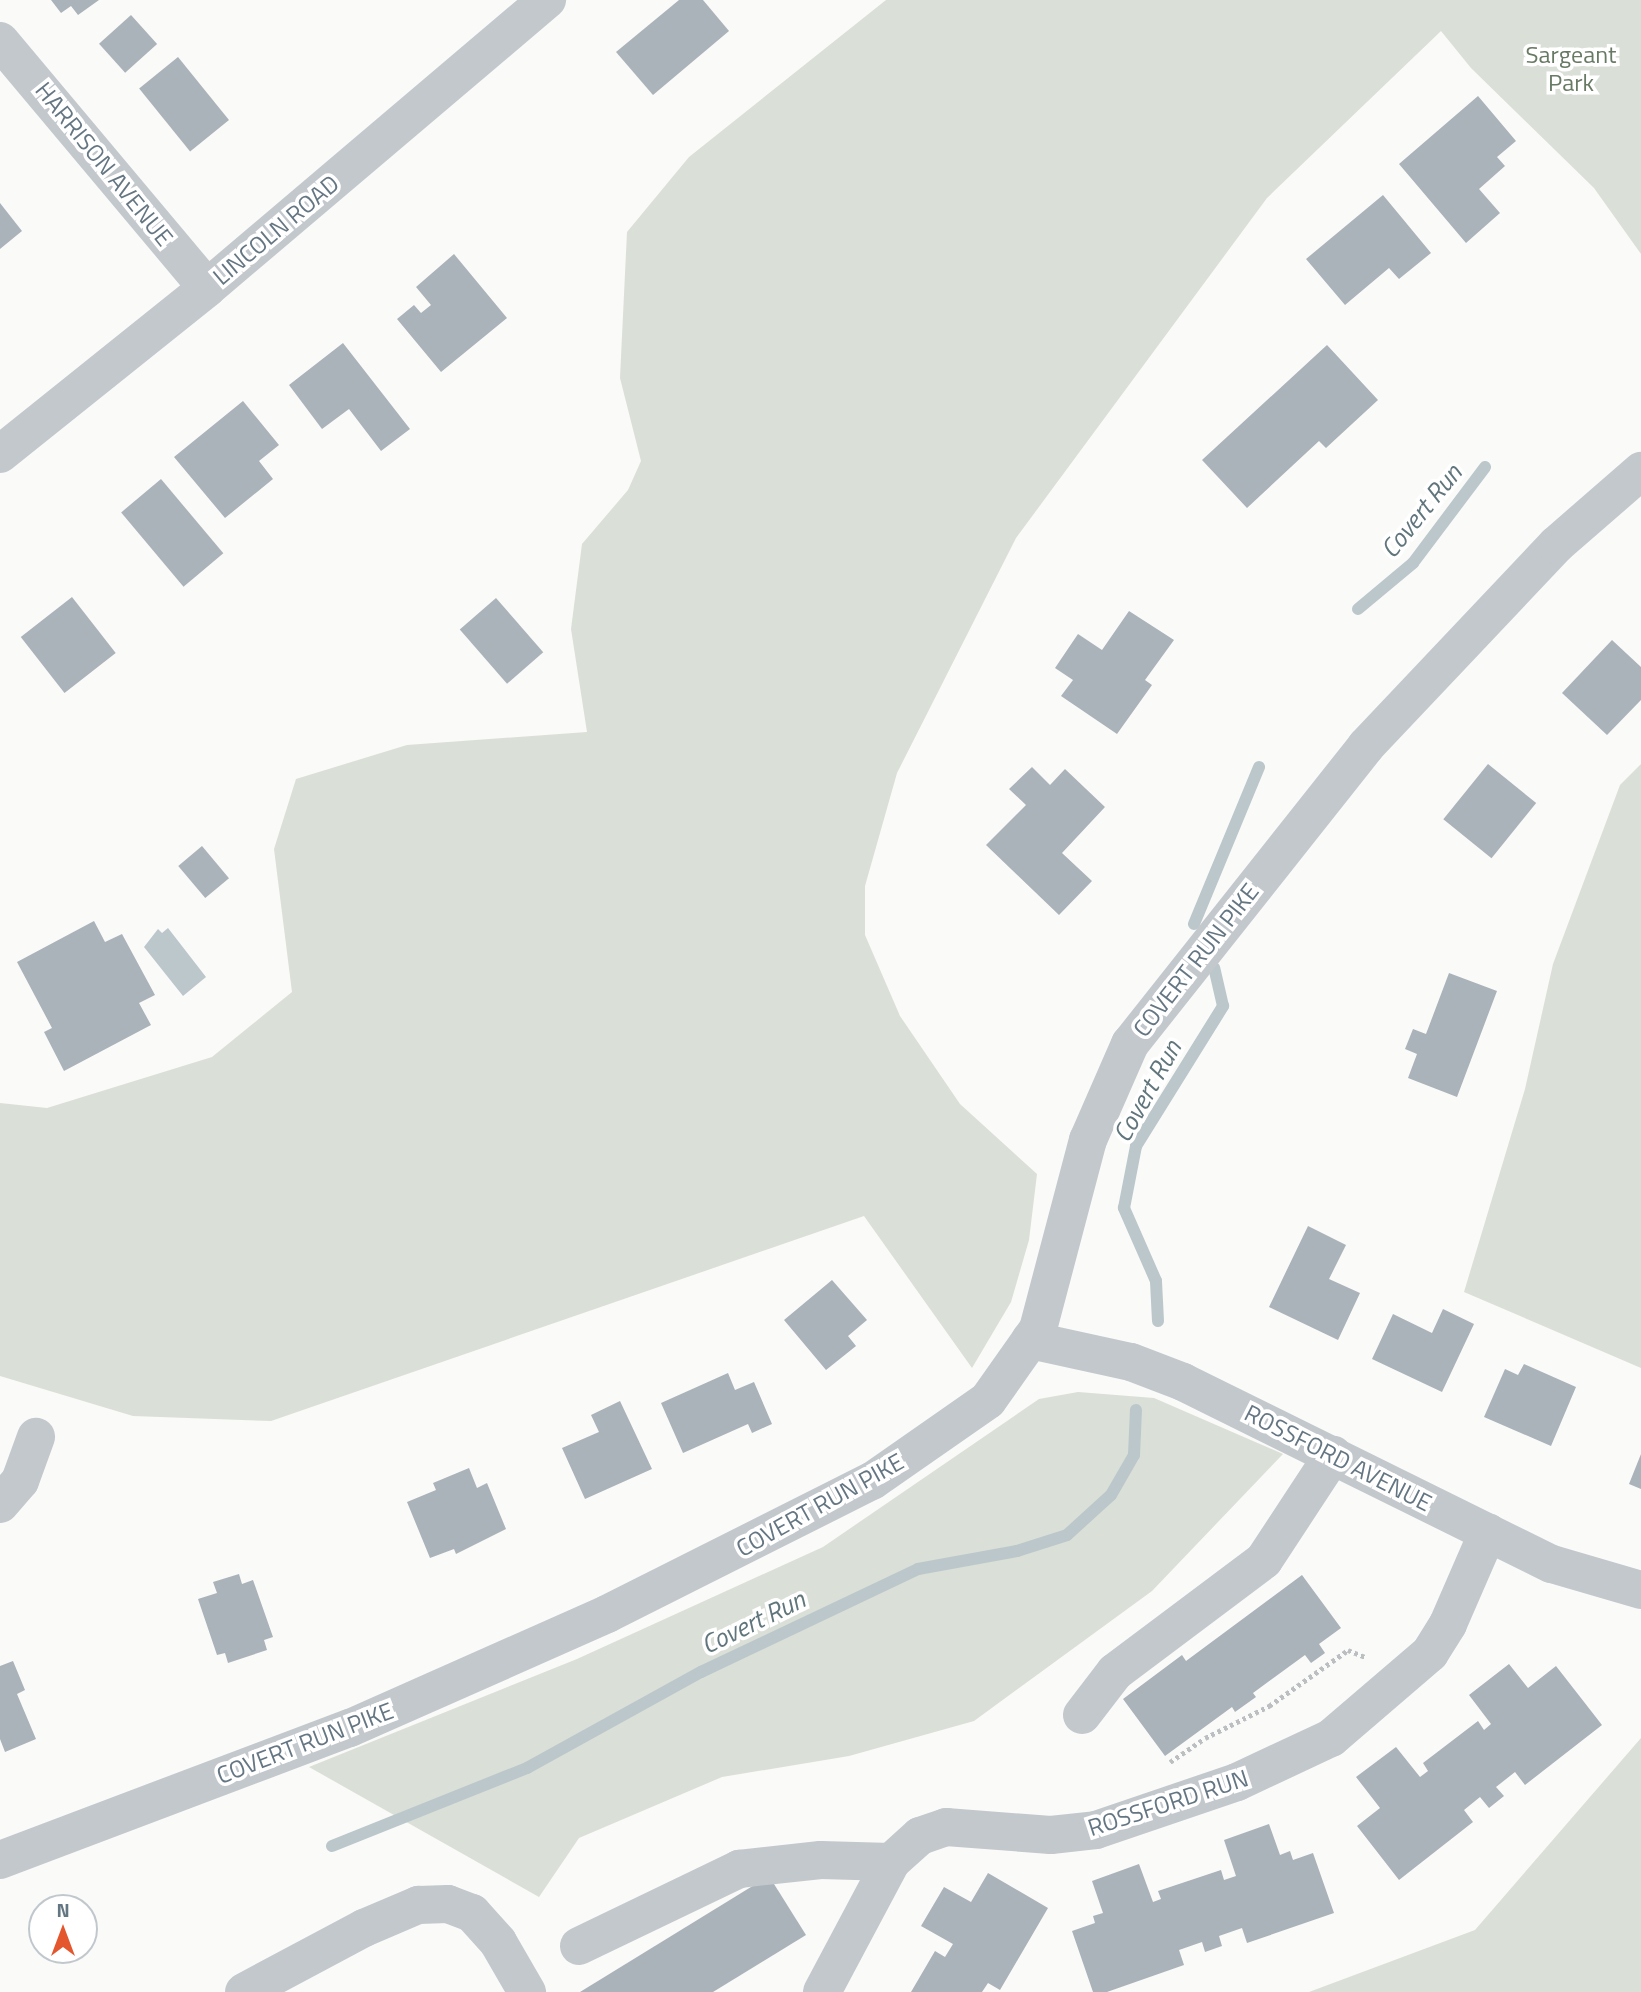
<!DOCTYPE html>
<style>
body{margin:0}
#map{position:relative;width:1641px;height:1992px;overflow:hidden;background:#fafaf8;font-family:"Titillium Web",sans-serif}
div>[style]{position:absolute}
.green>*{inset:0;background:#dadfd7}
.water>*{inset:0;background:#bbc7cb}
.stream>*{height:12px;margin:-6px;padding:0 6px;transform-origin:6px;border-radius:6px;background:#bbc7cb}
.building>*{inset:0;background:#aab3b9;transform-origin:0 0}
.path>*{height:4.5px;margin-top:-2.25px;transform-origin:0;background:repeating-linear-gradient(90deg,#bbbfc2 0 3.5px,transparent 0 7px)}
.minor>*{height:38px;margin:-19px;padding:0 19px;transform-origin:19px;border-radius:19px;background:#c3c8cc}
span{translate:-50% -50%;white-space:nowrap;text-align:center;line-height:1.15;-webkit-text-stroke:7px #fff;paint-order:stroke}
.park-label{font-size:24px;color:#687a64}
.street-label{font-size:24px;color:#657683}
.water-label{font-size:26px;color:#60757c;font-style:italic}
.north{position:absolute;left:28px;top:1894px;width:70px;height:70px;box-sizing:border-box;background:#fff;border:2px solid #c1c8cd;border-radius:50%;rotate:0deg;font-size:19px;font-weight:700;line-height:28px;text-align:center;color:#657683}
.north::after{content:'';display:block;margin:auto;width:24px;height:32px;background:#e4572e;clip-path:polygon(50% 0,100% 100%,50% 72%,0 100%)}
</style>
<div id="map">
<div class="green">
<i style="clip-path:polygon(886px 0,1641px 0,1641px 254px,1594px 188px,1471px 68px,1441px 31px,1267px 198px,1016px 538px,897px 773px,865px 886px,865px 935px,900px 1016px,960px 1104px,1037px 1174px,1029px 1240px,1011px 1302px,972px 1368px,864px 1216px,271px 1421px,133px 1416px,0 1376px,0 1103px,47px 1108px,212px 1057px,292px 992px,274px 849px,296px 779px,407px 745px,587px 732px,571px 629px,582px 544px,628px 490px,641px 461px,620px 378px,627px 232px,689px 157px)"></i>
<i style="clip-path:polygon(1641px 764px,1641px 1368px,1464px 1292px,1525px 1089px,1553px 964px,1620px 785px)"></i>
<i style="clip-path:polygon(1078px 1392px,1154px 1398px,1283px 1454px,1152px 1591px,974px 1721px,849px 1756px,722px 1777px,579px 1838px,539px 1897px,309px 1767px,577px 1659px,823px 1547px,1039px 1399px)"></i>
<i style="clip-path:polygon(1641px 1738px,1641px 1992px,1309px 1992px,1475px 1930px)"></i>
</div>
<div class="water">
<i style="clip-path:polygon(168px 928px,206px 977px,183px 996px,144px 947px,158px 929px,162px 933px)"></i>
</div>
<div class="stream">
<i style="left:1358px;top:609px;width:72px;rotate:-39.9deg"></i>
<i style="left:1413px;top:563px;width:120px;rotate:-53.1deg"></i>
<i style="left:1194px;top:924px;width:170px;rotate:-67.5deg"></i>
<i style="left:1158px;top:1321px;width:40px;rotate:-92.9deg"></i>
<i style="left:1156px;top:1281px;width:80px;rotate:-113.7deg"></i>
<i style="left:1124px;top:1208px;width:63px;rotate:-79deg"></i>
<i style="left:1136px;top:1146px;width:165px;rotate:-58.1deg"></i>
<i style="left:1223px;top:1006px;width:39px;rotate:-103deg"></i>
<i style="left:332px;top:1846px;width:210px;rotate:-21.8deg"></i>
<i style="left:527px;top:1768px;width:199px;rotate:-28.9deg"></i>
<i style="left:701px;top:1672px;width:240px;rotate:-25.4deg"></i>
<i style="left:918px;top:1569px;width:101px;rotate:-10.3deg"></i>
<i style="left:1017px;top:1551px;width:52px;rotate:-17.7deg"></i>
<i style="left:1067px;top:1535px;width:59px;rotate:-42.3deg"></i>
<i style="left:1111px;top:1495px;width:46px;rotate:-60.1deg"></i>
<i style="left:1134px;top:1455px;width:45px;rotate:-87.5deg"></i>
</div>
<div class="building">
<i style="clip-path:polygon(51px 0,99px 0,78px 15px,71px 6px,61px 13px)"></i>
<i style="clip-path:polygon(679px 0,703px 0,729px 31px,653px 95px,616px 52px)"></i>
<i style="left:131px;top:15px;width:39px;height:43px;rotate:48deg"></i>
<i style="left:178px;top:57px;width:81px;height:50px;rotate:51deg"></i>
<i style="clip-path:polygon(1478px 96px,1516px 141px,1497px 157px,1505px 166px,1479px 189px,1500px 213px,1466px 243px,1399px 164px)"></i>
<i style="clip-path:polygon(1383px 195px,1431px 253px,1399px 279px,1389px 268px,1345px 305px,1306px 259px)"></i>
<i style="clip-path:polygon(0 203px,22px 231px,0 249px)"></i>
<i style="clip-path:polygon(454px 254px,507px 318px,441px 372px,397px 319px,414px 305px,421px 313px,431px 305px,416px 287px)"></i>
<i style="clip-path:polygon(343px 343px,410px 429px,381px 451px,349px 409px,322px 429px,289px 385px)"></i>
<i style="clip-path:polygon(1327px 345px,1378px 400px,1326px 448px,1319px 441px,1247px 508px,1202px 460px)"></i>
<i style="clip-path:polygon(243px 401px,279px 445px,259px 461px,273px 479px,225px 518px,174px 457px)"></i>
<i style="left:161px;top:479px;width:97px;height:52px;rotate:50deg"></i>
<i style="left:72px;top:597px;width:71px;height:65px;rotate:52deg"></i>
<i style="left:496px;top:598px;width:72px;height:48px;rotate:49deg"></i>
<i style="clip-path:polygon(1129px 611px,1174px 640px,1145px 680px,1152px 685px,1117px 734px,1061px 696px,1073px 680px,1055px 668px,1078px 634px,1102px 650px)"></i>
<i style="clip-path:polygon(1612px 640px,1641px 667px,1641px 700px,1607px 735px,1562px 693px)"></i>
<i style="left:1488px;top:764px;width:62px;height:71px;rotate:39deg"></i>
<i style="clip-path:polygon(1032px 767px,1050px 785px,1065px 769px,1105px 807px,1062px 853px,1092px 881px,1059px 915px,986px 845px,1026px 805px,1009px 789px)"></i>
<i style="left:202px;top:846px;width:42px;height:31px;rotate:50deg"></i>
<i style="clip-path:polygon(94px 921px,105px 942px,122px 934px,155px 995px,139px 1003px,151px 1025px,64px 1071px,44px 1032px,52px 1028px,17px 962px)"></i>
<i style="clip-path:polygon(1449px 973px,1497px 991px,1457px 1097px,1408px 1078px,1417px 1054px,1405px 1049px,1413px 1029px,1426px 1034px)"></i>
<i style="clip-path:polygon(1308px 1226px,1346px 1245px,1329px 1279px,1360px 1293px,1338px 1340px,1269px 1307px)"></i>
<i style="clip-path:polygon(832px 1280px,867px 1320px,848px 1336px,856px 1346px,826px 1370px,784px 1320px)"></i>
<i style="clip-path:polygon(1443px 1309px,1474px 1324px,1442px 1392px,1372px 1359px,1393px 1314px,1432px 1333px)"></i>
<i style="clip-path:polygon(1524px 1364px,1576px 1387px,1551px 1446px,1484px 1417px,1505px 1369px,1518px 1375px)"></i>
<i style="clip-path:polygon(728px 1373px,735px 1390px,754px 1382px,772px 1424px,752px 1433px,748px 1424px,683px 1453px,661px 1403px)"></i>
<i style="clip-path:polygon(620px 1401px,652px 1469px,585px 1499px,562px 1448px,599px 1432px,591px 1415px)"></i>
<i style="clip-path:polygon(1641px 1454px,1641px 1489px,1629px 1484px)"></i>
<i style="clip-path:polygon(469px 1468px,477px 1488px,487px 1483px,506px 1529px,456px 1554px,454px 1549px,430px 1558px,407px 1502px,436px 1490px,433px 1483px)"></i>
<i style="clip-path:polygon(239px 1574px,242px 1584px,253px 1580px,273px 1637px,264px 1640px,267px 1650px,228px 1663px,225px 1653px,217px 1655px,198px 1599px,217px 1593px,213px 1582px)"></i>
<i style="clip-path:polygon(1302px 1575px,1341px 1628px,1319px 1644px,1325px 1653px,1311px 1663px,1305px 1655px,1253px 1693px,1256px 1697px,1235px 1712px,1232px 1707px,1165px 1756px,1123px 1699px,1182px 1655px,1186px 1661px)"></i>
<i style="clip-path:polygon(13px 1661px,25px 1690px,17px 1694px,36px 1739px,5px 1752px,0 1739px,0 1666px)"></i>
<i style="clip-path:polygon(1509px 1664px,1528px 1688px,1556px 1666px,1602px 1725px,1525px 1785px,1515px 1772px,1496px 1787px,1504px 1796px,1489px 1808px,1480px 1797px,1464px 1810px,1473px 1822px,1399px 1880px,1357px 1826px,1380px 1808px,1356px 1777px,1396px 1747px,1420px 1777px,1428px 1771px,1423px 1763px,1478px 1721px,1484px 1730px,1491px 1724px,1469px 1695px)"></i>
<i style="clip-path:polygon(1269px 1824px,1280px 1855px,1290px 1851px,1293px 1860px,1313px 1853px,1334px 1913px,1247px 1943px,1242px 1928px,1219px 1936px,1222px 1946px,1205px 1952px,1202px 1942px,1179px 1950px,1184px 1965px,1107px 1992px,1093px 1992px,1072px 1931px,1095px 1923px,1093px 1916px,1103px 1913px,1092px 1881px,1139px 1864px,1153px 1902px,1161px 1899px,1158px 1891px,1221px 1870px,1224px 1880px,1236px 1876px,1224px 1840px)"></i>
<i style="clip-path:polygon(988px 1873px,1048px 1908px,1000px 1990px,988px 1983px,982px 1992px,911px 1992px,935px 1951px,945px 1957px,953px 1944px,921px 1926px,944px 1887px,971px 1902px)"></i>
<i style="clip-path:polygon(769px 1876px,806px 1935px,713px 1992px,580px 1992px)"></i>
</div>
<div class="path">
<i style="left:1170px;top:1762px;width:42px;rotate:-34.4deg"></i>
<i style="left:1205px;top:1738px;width:72px;rotate:-26.6deg"></i>
<i style="left:1269px;top:1706px;width:97px;rotate:-35.3deg"></i>
<i style="left:1348px;top:1650px;width:18px;rotate:22deg"></i>
</div>
<div class="minor">
<i style="left:0;top:41px;width:322px;rotate:50deg"></i>
<i style="left:0;top:454px;width:265px;rotate:-38.7deg"></i>
<i style="left:207px;top:288px;width:446px;rotate:-40.3deg"></i>
<i style="left:1030px;top:1340px;width:103px;rotate:12.3deg"></i>
<i style="left:1131px;top:1362px;width:56px;rotate:21deg"></i>
<i style="left:1183px;top:1382px;width:411px;rotate:26.3deg"></i>
<i style="left:1552px;top:1564px;width:93px;rotate:16.3deg"></i>
<i style="left:0;top:1504px;width:30px;rotate:-49deg"></i>
<i style="left:20px;top:1481px;width:47px;rotate:-70deg"></i>
<i style="left:1082px;top:1715px;width:54px;rotate:-52.5deg"></i>
<i style="left:1115px;top:1672px;width:186px;rotate:-36.9deg"></i>
<i style="left:1264px;top:1560px;width:126px;rotate:-56.7deg"></i>
<i style="left:0;top:1860px;width:374px;rotate:-20.7deg"></i>
<i style="left:350px;top:1728px;width:281px;rotate:-23.9deg"></i>
<i style="left:607px;top:1614px;width:297px;rotate:-26.7deg"></i>
<i style="left:872px;top:1481px;width:141px;rotate:-34.9deg"></i>
<i style="left:988px;top:1400px;width:87px;rotate:-54.8deg"></i>
<i style="left:1038px;top:1329px;width:196px;rotate:-75.2deg"></i>
<i style="left:1088px;top:1140px;width:105px;rotate:-66.4deg"></i>
<i style="left:1130px;top:1044px;width:380px;rotate:-51.6deg"></i>
<i style="left:1366px;top:746px;width:277px;rotate:-46.6deg"></i>
<i style="left:1556px;top:545px;width:113px;rotate:-41deg"></i>
<i style="left:579px;top:1946px;width:178px;rotate:-25.7deg"></i>
<i style="left:739px;top:1869px;width:82px;rotate:-6.3deg"></i>
<i style="left:821px;top:1860px;width:70px;rotate:1.6deg"></i>
<i style="left:244px;top:1992px;width:136px;rotate:-28.1deg"></i>
<i style="left:364px;top:1928px;width:59px;rotate:-23.1deg"></i>
<i style="left:418px;top:1905px;width:30px;rotate:-2deg"></i>
<i style="left:448px;top:1904px;width:26px;rotate:21deg"></i>
<i style="left:472px;top:1913px;width:39px;rotate:48deg"></i>
<i style="left:498px;top:1942px;width:58px;rotate:59.9deg"></i>
<i style="left:822px;top:1992px;width:147px;rotate:-62deg"></i>
<i style="left:891px;top:1862px;width:39px;rotate:-42deg"></i>
<i style="left:920px;top:1836px;width:28px;rotate:-19deg"></i>
<i style="left:946px;top:1827px;width:105px;rotate:4.4deg"></i>
<i style="left:1051px;top:1835px;width:45px;rotate:-6.3deg"></i>
<i style="left:1096px;top:1830px;width:149px;rotate:-18.8deg"></i>
<i style="left:1237px;top:1782px;width:104px;rotate:-25.1deg"></i>
<i style="left:1331px;top:1738px;width:130px;rotate:-40.6deg"></i>
<i style="left:1430px;top:1653px;width:34px;rotate:-58deg"></i>
<i style="left:1448px;top:1624px;width:100px;rotate:-66.5deg"></i>
</div>
<div class="park-label">
<span style="left:1571px;top:69px">Sargeant<br>Park</span>
</div>
<div class="street-label">
<span style="left:104px;top:164px;rotate:51deg">HARRISON AVENUE</span>
<span style="left:276px;top:230px;rotate:-40deg">LINCOLN ROAD</span>
<span style="left:1196px;top:960px;rotate:-52deg">COVERT RUN PIKE</span>
<span style="left:1338px;top:1458px;rotate:27deg">ROSSFORD AVENUE</span>
<span style="left:820px;top:1505px;rotate:-29deg">COVERT RUN PIKE</span>
<span style="left:305px;top:1743px;rotate:-21deg">COVERT RUN PIKE</span>
<span style="left:1168px;top:1803px;rotate:-18deg">ROSSFORD RUN</span>
</div>
<div class="water-label">
<span style="left:1421px;top:511px;rotate:-51deg">Covert Run</span>
<span style="left:1147px;top:1091px;rotate:-61deg">Covert Run</span>
<span style="left:753px;top:1622px;rotate:-26deg">Covert Run</span>
</div>
<div class="north">N</div>
</div>
